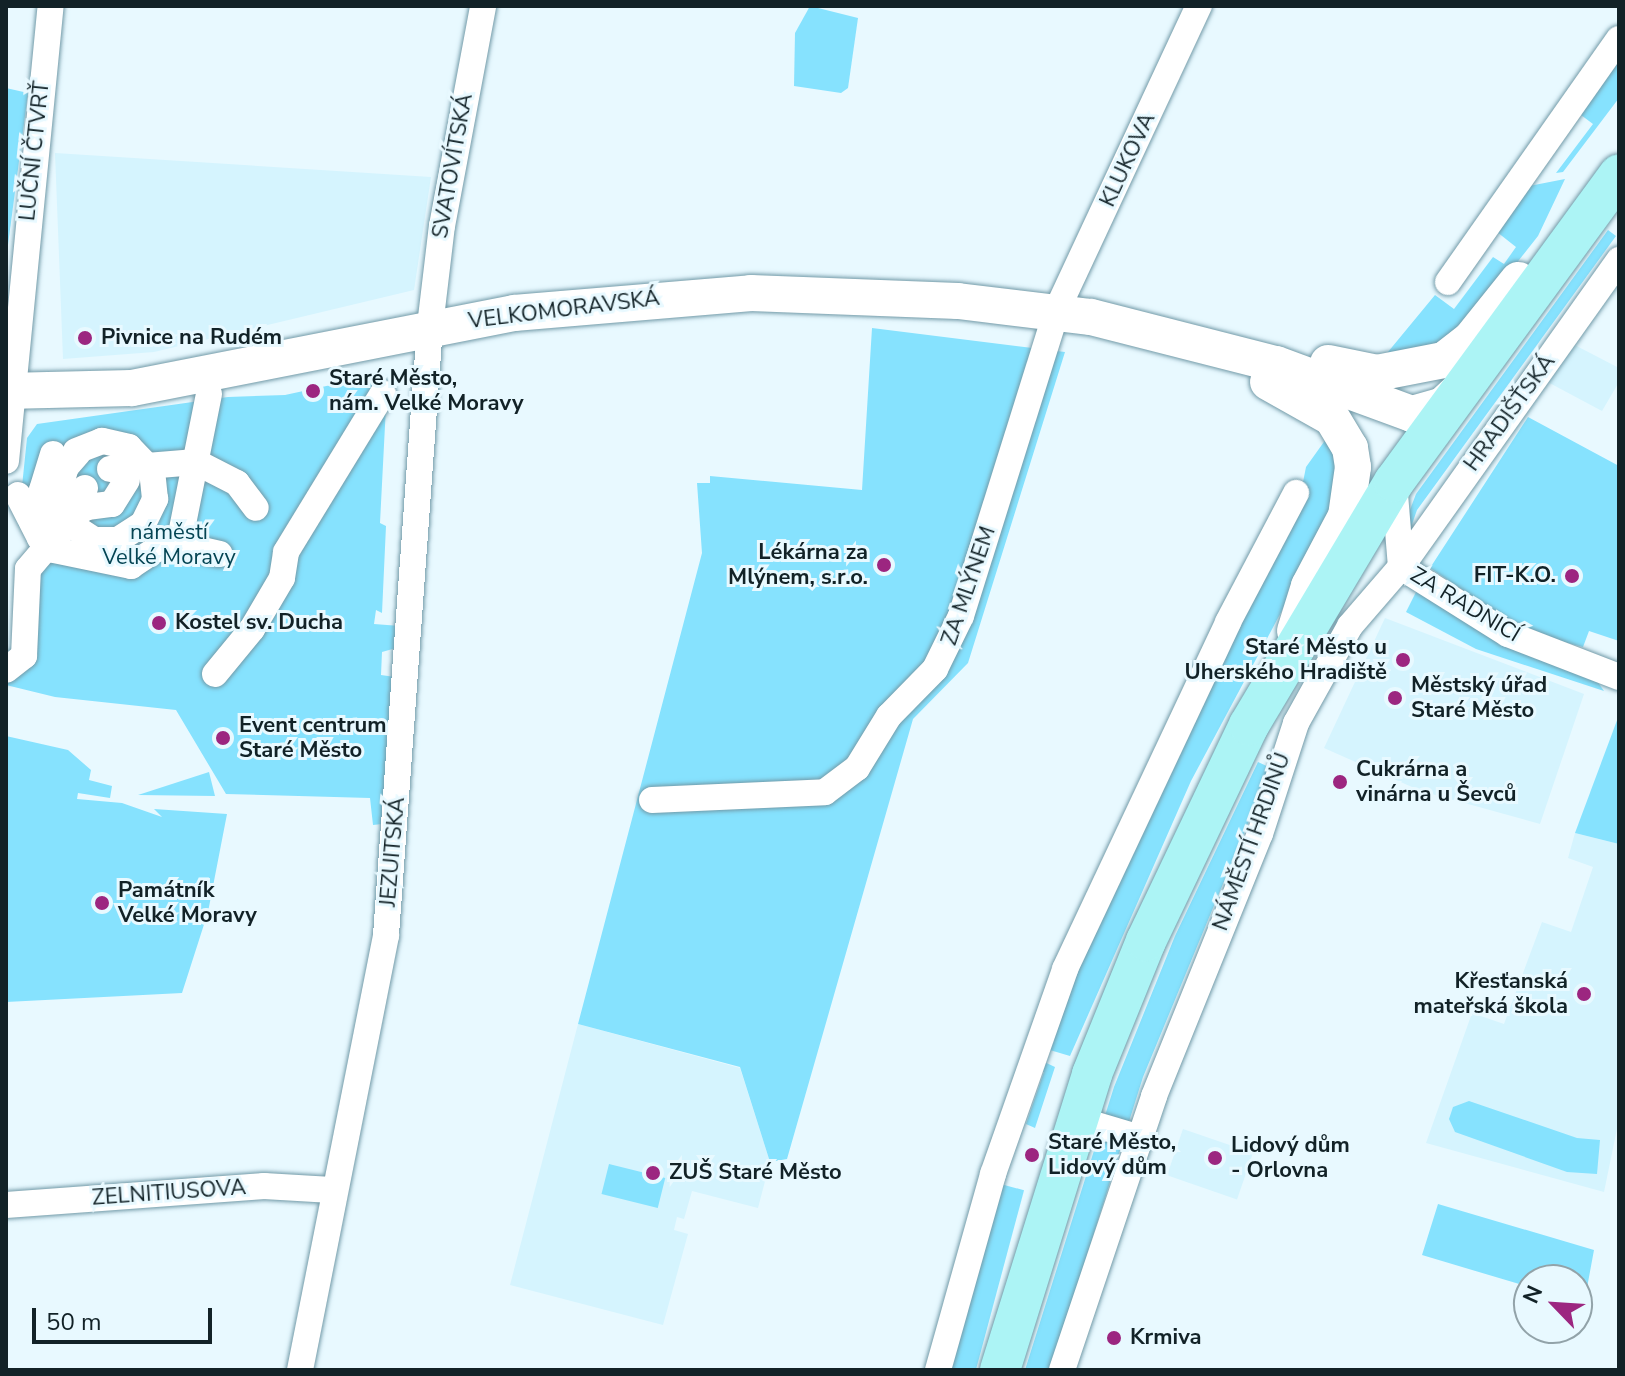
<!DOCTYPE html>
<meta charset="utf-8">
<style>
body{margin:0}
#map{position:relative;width:1625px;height:1376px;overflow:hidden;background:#e8f9ff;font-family:"Nunito Sans",sans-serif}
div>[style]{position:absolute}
.built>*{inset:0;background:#d5f4fe;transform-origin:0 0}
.green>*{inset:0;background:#86e2fe;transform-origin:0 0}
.roads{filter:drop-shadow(0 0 2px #729aa8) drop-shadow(0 0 2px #729aa8)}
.street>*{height:26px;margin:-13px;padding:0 13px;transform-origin:13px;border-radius:13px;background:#fff}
.secondary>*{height:36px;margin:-18px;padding:0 18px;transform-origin:18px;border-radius:18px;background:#fff}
.primary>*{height:40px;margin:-20px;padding:0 20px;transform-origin:20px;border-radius:20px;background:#acf4f5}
.dots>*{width:22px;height:22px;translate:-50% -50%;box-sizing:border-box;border:4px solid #e8f9ff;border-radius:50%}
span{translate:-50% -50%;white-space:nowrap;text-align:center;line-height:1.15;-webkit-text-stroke:6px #e8f9ff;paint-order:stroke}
.street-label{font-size:22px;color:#122227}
.poi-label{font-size:22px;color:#122227;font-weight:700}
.left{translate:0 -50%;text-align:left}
.right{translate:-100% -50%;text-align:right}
.park-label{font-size:22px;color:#044453}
.frame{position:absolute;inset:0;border:8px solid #122227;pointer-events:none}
.north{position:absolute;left:1513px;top:1264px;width:80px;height:80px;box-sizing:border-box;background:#e8f9ff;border:2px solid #92a3a9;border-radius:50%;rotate:295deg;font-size:22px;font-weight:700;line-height:32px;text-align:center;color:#122227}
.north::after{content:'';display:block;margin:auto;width:28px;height:36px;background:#9c2680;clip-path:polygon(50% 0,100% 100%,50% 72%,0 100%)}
.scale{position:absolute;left:32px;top:1308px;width:180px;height:36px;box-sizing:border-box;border:4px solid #122227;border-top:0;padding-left:10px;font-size:24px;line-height:28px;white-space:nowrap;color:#122227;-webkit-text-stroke:6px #e8f9ff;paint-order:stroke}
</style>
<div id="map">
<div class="built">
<i style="clip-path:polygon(55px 153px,431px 177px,414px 290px,154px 352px,63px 359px)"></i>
<i style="clip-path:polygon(1567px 341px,1619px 368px,1619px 382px,1602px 411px,1542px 379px)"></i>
<i style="clip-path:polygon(1385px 618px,1584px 694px,1540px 824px,1421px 791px,1324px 748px)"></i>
<i style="clip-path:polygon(1575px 833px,1619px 844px,1619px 1119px,1604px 1192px,1426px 1143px,1472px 1013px,1504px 1024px,1542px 922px,1571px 932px,1593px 867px,1568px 858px)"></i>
<i style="clip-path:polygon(578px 1024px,740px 1068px,770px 1162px,758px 1208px,692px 1191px,684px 1219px,677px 1217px,674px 1230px,688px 1234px,663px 1325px,510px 1285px)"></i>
<i style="left:1183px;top:1129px;width:74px;height:49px;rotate:19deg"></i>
</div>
<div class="green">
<i style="clip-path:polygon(810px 6px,858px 18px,848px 88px,841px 93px,794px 86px,795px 33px)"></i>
<i style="clip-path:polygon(1619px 55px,1619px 98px,1563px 172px,1556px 173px,1593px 124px,1577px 112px)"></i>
<i style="clip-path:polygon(6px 88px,28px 93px,6px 260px)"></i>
<i style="clip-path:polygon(1565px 179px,1538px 236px,1474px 317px,1438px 349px,1383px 358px,1435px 295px,1454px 309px,1493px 257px,1504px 264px,1516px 247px,1497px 232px,1524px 187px)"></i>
<i style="clip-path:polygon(1608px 230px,1616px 236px,1417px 510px,1411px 527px,1408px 515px,1416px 494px)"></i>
<i style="clip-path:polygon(872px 328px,1065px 352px,968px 663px,913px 719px,787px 1159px,770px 1162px,740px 1067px,578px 1024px,702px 553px,697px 483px,710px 483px,710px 476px,862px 490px)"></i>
<i style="clip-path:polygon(377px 375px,386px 406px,380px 523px,386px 526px,382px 613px,376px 610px,374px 624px,400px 626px,396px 648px,382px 652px,381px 675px,395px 677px,382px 824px,373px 825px,370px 798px,226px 794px,176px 710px,55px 697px,6px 685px,34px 543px,18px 525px,27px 438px,37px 424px,228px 397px,285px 395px)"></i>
<i style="clip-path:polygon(1528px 417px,1619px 466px,1619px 641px,1589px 631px,1583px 647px,1526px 632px,1430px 568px)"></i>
<i style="clip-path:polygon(1331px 432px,1342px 498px,1191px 781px,1070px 1056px,1043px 1048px,1070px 972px,1298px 507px,1306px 467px)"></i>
<i style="clip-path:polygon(1418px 588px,1597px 681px,1604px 691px,1476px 649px,1406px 612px)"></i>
<i style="clip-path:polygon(1619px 715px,1619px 844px,1575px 833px)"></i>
<i style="clip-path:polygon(6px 736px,68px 750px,91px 770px,89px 780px,112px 786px,110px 798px,78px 793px,77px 799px,122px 803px,162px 817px,154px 809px,227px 814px,208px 912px,182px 993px,6px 1002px)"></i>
<i style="clip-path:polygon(1258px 762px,1271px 768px,1143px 1077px,1051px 1370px,1025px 1370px,1114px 1087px,1175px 936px)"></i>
<i style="clip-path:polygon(209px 772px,215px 796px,138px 795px)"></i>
<i style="clip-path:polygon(1040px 1060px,1055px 1067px,1035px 1128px,1026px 1124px,1044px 1072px,1035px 1068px)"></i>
<i style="clip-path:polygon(1469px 1101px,1577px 1138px,1600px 1140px,1597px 1174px,1567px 1172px,1455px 1132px,1449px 1119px,1453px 1107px)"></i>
<i style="left:609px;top:1164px;width:58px;height:31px;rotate:14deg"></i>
<i style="left:997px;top:1183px;width:28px;height:193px;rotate:15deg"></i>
<i style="clip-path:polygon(1438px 1204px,1594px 1250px,1584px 1304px,1577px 1302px,1577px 1280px,1529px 1280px,1529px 1287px,1422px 1255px)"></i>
</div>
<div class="roads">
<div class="street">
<i style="left:1448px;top:282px;width:297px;rotate:-54.9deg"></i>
<i style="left:53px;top:454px;width:38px;rotate:107deg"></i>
<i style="left:42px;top:490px;width:29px;rotate:76deg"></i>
<i style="left:49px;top:518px;width:18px;rotate:56deg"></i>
<i style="left:6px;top:461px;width:457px;rotate:-84.4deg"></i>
<i style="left:110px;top:469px;width:86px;rotate:-4.7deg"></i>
<i style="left:196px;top:462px;width:46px;rotate:27.1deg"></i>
<i style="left:237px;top:483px;width:31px;rotate:53deg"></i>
<i style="left:1394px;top:482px;width:85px;rotate:85.3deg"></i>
<i style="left:85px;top:488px;width:29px;rotate:112deg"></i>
<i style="left:74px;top:515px;width:15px;rotate:-32deg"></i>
<i style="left:87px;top:507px;width:25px;rotate:-7deg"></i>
<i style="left:112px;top:504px;width:28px;rotate:-58deg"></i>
<i style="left:18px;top:495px;width:48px;rotate:62.9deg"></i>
<i style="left:40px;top:538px;width:18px;rotate:41deg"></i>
<i style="left:54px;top:550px;width:79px;rotate:11.7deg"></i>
<i style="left:131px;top:566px;width:43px;rotate:-33.7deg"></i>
<i style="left:167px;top:542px;width:54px;rotate:12.8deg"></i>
<i style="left:68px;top:523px;width:31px;rotate:33deg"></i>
<i style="left:94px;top:540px;width:24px"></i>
<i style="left:118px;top:540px;width:30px;rotate:-33deg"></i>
<i style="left:143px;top:524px;width:28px;rotate:-64deg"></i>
<i style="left:155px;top:499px;width:28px;rotate:-96deg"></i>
<i style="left:152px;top:471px;width:33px;rotate:-134deg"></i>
<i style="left:129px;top:447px;width:28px;rotate:-167deg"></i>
<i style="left:102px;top:441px;width:28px;rotate:159deg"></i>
<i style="left:179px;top:544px;width:153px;rotate:-78.7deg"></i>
<i style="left:1401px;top:567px;width:126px;rotate:32.1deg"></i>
<i style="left:1508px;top:634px;width:119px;rotate:21.2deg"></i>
<i style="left:6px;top:670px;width:23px;rotate:-38deg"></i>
<i style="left:24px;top:656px;width:87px;rotate:-87.4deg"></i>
<i style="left:28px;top:569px;width:71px;rotate:-49.6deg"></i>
<i style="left:74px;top:515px;width:34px;rotate:-113deg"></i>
<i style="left:61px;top:484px;width:18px;rotate:-74deg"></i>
<i style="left:66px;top:467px;width:18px;rotate:-49deg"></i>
<i style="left:215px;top:674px;width:58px;rotate:-50.6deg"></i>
<i style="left:252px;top:629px;width:59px;rotate:-59.5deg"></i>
<i style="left:282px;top:578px;width:26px;rotate:-81deg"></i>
<i style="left:286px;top:552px;width:186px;rotate:-58.6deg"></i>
<i style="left:652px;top:800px;width:173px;rotate:-2.6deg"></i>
<i style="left:825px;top:792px;width:40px;rotate:-37deg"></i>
<i style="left:857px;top:768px;width:61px;rotate:-58.4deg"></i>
<i style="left:889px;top:716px;width:66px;rotate:-45.6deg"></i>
<i style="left:935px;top:669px;width:59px;rotate:-63.9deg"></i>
<i style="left:961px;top:616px;width:318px;rotate:-72.6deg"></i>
<i style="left:1056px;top:312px;width:338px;rotate:-65deg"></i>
<i style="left:1076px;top:1119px;width:67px;rotate:16.5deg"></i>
<i style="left:6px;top:1205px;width:259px;rotate:-4.2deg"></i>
<i style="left:264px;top:1186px;width:68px;rotate:3.4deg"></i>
<i style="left:300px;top:1370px;width:443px;rotate:-78.8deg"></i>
<i style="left:386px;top:935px;width:611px;rotate:-85.87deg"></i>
<i style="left:430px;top:326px;width:101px;rotate:-83.2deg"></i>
<i style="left:442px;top:226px;width:224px;rotate:-79.4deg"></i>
<i style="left:938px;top:1370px;width:204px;rotate:-74.3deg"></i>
<i style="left:993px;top:1174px;width:217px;rotate:-70.6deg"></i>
<i style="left:1065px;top:969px;width:383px;rotate:-64.8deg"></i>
<i style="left:1228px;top:622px;width:146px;rotate:-62.2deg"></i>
<i style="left:1062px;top:1370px;width:289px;rotate:-71.4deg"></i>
<i style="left:1154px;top:1096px;width:283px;rotate:-68deg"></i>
<i style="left:1260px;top:834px;width:117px;rotate:-72deg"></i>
<i style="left:1296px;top:723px;width:111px;rotate:-60.9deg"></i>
<i style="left:1350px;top:626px;width:78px;rotate:-49.2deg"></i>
<i style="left:1401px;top:567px;width:377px;rotate:-54.6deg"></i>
</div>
<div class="secondary">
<i style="left:1328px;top:363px;width:50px;rotate:11.5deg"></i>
<i style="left:1377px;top:373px;width:68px;rotate:-11deg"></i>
<i style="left:1444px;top:360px;width:33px;rotate:-38deg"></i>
<i style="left:1470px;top:340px;width:77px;rotate:-51.3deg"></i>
<i style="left:1268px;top:382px;width:73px;rotate:29.4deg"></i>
<i style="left:1332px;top:418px;width:35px;rotate:59deg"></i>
<i style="left:1350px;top:448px;width:19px;rotate:81deg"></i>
<i style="left:1353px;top:467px;width:49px;rotate:98.1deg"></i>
<i style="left:1346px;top:516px;width:79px;rotate:117.9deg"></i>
<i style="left:1309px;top:586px;width:47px;rotate:107.3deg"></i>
<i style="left:6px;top:391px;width:126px;rotate:-1.4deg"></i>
<i style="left:132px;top:388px;width:389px;rotate:-11.1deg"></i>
<i style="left:514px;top:313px;width:238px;rotate:-4.8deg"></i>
<i style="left:751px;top:293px;width:207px;rotate:2.2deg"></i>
<i style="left:958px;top:301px;width:134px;rotate:6.9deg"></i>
<i style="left:1091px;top:317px;width:191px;rotate:14.3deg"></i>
<i style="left:1276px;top:364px;width:145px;rotate:20.2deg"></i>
<i style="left:1412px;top:414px;width:32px;rotate:-16deg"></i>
<i style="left:1443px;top:405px;width:23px;rotate:-43deg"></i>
</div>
<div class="primary">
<i style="left:1000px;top:1370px;width:310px;rotate:-72.7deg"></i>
<i style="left:1092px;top:1074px;width:144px;rotate:-67.9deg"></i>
<i style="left:1146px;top:941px;width:239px;rotate:-64.5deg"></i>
<i style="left:1249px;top:725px;width:283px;rotate:-59.2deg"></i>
<i style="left:1394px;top:482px;width:381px;rotate:-53.8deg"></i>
</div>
</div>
<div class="dots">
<i style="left:85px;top:338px;background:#9c2680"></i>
<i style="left:313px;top:391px;background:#9c2680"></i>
<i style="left:884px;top:565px;background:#9c2680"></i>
<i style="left:1572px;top:576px;background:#9c2680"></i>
<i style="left:159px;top:623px;background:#9c2680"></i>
<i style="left:1403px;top:660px;background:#9c2680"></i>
<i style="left:1395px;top:698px;background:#9c2680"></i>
<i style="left:223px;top:738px;background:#9c2680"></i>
<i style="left:1340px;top:782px;background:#9c2680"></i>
<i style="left:102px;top:903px;background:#9c2680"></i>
<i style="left:1584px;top:994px;background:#9c2680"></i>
<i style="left:1032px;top:1155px;background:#9c2680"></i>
<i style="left:1215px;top:1158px;background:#9c2680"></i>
<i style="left:653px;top:1173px;background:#9c2680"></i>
<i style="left:1114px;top:1338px;background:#9c2680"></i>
</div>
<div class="street-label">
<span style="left:35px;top:151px;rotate:-84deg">LUČNÍ ČTVRŤ</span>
<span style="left:1128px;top:160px;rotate:-65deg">KLUKOVA</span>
<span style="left:453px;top:166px;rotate:-80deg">SVATOVÍTSKÁ</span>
<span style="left:564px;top:310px;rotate:-7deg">VELKOMORAVSKÁ</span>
<span style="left:1510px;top:413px;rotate:-54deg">HRADIŠŤSKÁ</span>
<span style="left:969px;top:586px;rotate:-71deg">ZA MLÝNEM</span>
<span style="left:1465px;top:605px;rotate:31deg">ZA RADNICÍ</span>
<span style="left:1252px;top:842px;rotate:-70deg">NÁMĚSTÍ HRDINŮ</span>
<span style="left:393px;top:852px;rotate:-85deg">JEZUITSKÁ</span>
<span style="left:169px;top:1193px;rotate:-4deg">ZELNITIUSOVA</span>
</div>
<div class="poi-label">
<span class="left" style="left:101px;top:338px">Pivnice na Rudém</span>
<span class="left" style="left:329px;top:391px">Staré Město,<br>nám. Velké Moravy</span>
<span class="right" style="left:868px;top:565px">Lékárna za<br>Mlýnem, s.r.o.</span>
<span class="right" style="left:1556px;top:576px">FIT-K.O.</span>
<span class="left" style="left:175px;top:623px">Kostel sv. Ducha</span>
<span class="right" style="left:1387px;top:660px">Staré Město u<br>Uherského Hradiště</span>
<span class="left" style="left:1411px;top:698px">Městský úřad<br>Staré Město</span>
<span class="left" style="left:239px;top:738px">Event centrum<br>Staré Město</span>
<span class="left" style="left:1356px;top:782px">Cukrárna a<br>vinárna u Ševců</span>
<span class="left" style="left:118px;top:903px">Památník<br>Velké Moravy</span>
<span class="right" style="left:1568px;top:994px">Křesťanská<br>mateřská škola</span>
<span class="left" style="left:1048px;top:1155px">Staré Město,<br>Lidový dům</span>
<span class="left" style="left:1231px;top:1158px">Lidový dům<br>- Orlovna</span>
<span class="left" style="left:669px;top:1173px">ZUŠ Staré Město</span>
<span class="left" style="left:1130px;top:1338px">Krmiva</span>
</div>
<div class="park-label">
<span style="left:169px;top:545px">náměstí<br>Velké Moravy</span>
</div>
<div class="frame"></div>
<div class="north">N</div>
<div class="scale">50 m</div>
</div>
